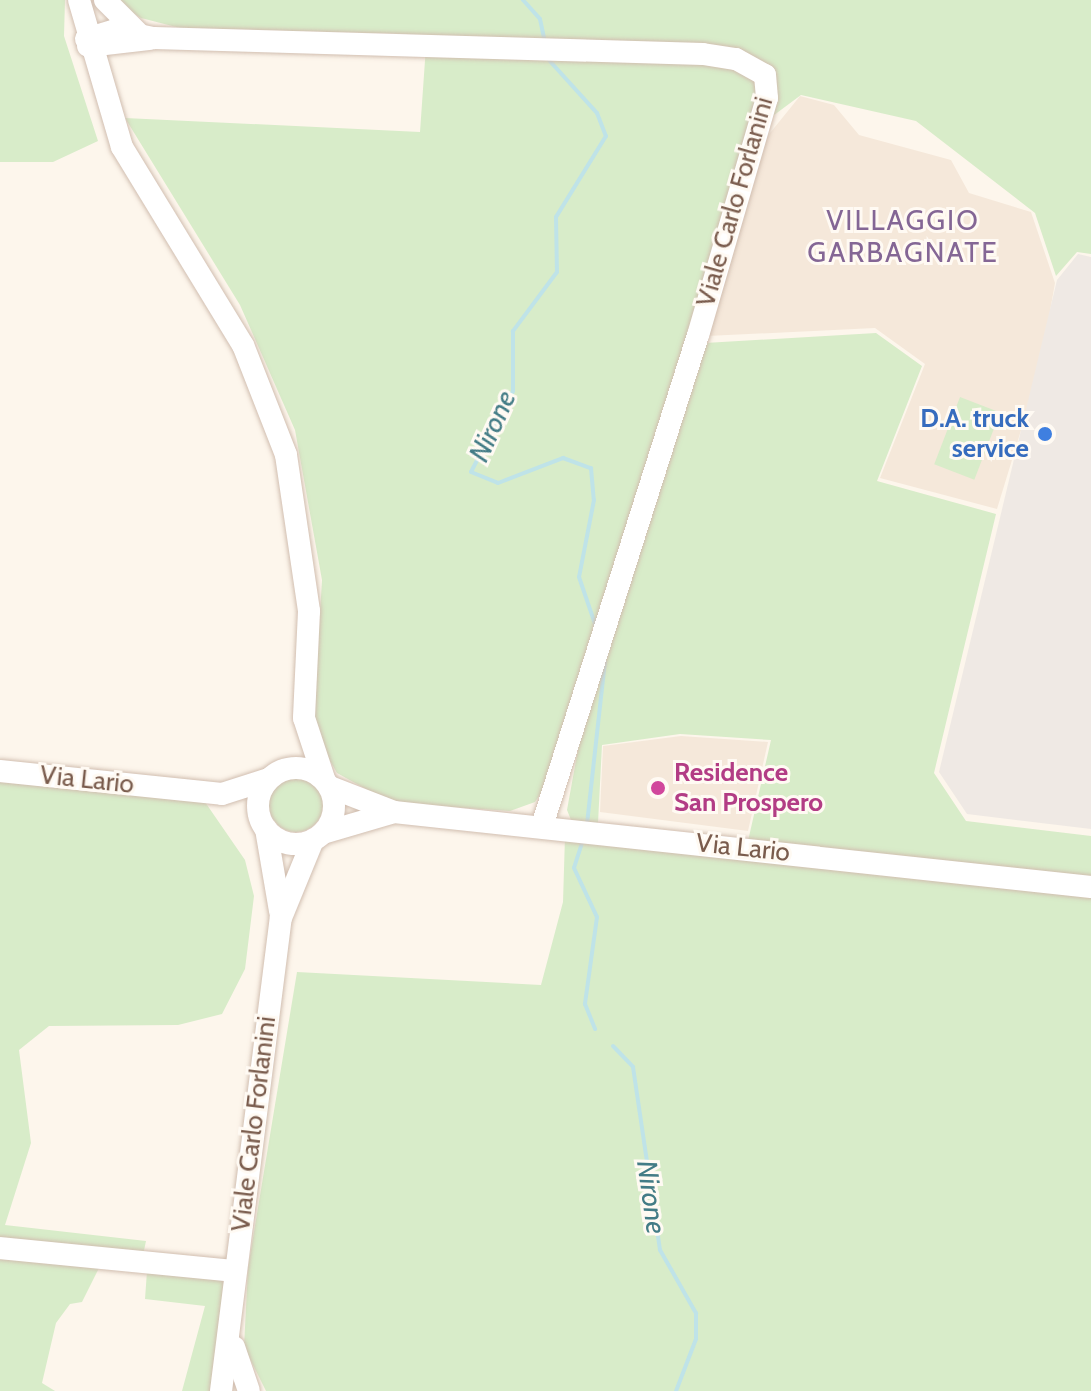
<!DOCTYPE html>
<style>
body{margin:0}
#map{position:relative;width:1091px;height:1391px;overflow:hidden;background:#fdf6ec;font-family:Cabin,sans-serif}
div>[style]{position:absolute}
.residential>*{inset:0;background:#f5e8da}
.industrial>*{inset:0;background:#efe9e4}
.green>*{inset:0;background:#d8ecc9;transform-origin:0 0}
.round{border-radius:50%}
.stream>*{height:4px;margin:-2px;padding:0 2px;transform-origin:2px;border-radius:2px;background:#bfe3e8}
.roads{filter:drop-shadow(0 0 2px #d1beb0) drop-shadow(0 0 2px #d1beb0)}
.minor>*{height:22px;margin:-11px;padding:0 11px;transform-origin:11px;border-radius:11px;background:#fff}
.minor>.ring{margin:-11px;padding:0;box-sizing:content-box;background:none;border:22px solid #fff;border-radius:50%}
.dots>*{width:22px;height:22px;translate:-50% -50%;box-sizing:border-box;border:4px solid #fffaf3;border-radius:50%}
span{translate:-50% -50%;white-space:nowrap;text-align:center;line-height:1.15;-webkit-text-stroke:6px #fffaf3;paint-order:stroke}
.street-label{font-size:26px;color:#7a5c4d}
.shop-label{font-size:26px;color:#366cbe;font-weight:700}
.right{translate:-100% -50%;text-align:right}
.hotel-label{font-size:26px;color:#b23c85;font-weight:700}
.left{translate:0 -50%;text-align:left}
.neighbourhood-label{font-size:28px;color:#846695;letter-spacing:2px}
.water-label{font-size:28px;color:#437c86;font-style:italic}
</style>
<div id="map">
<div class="residential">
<i style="clip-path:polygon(800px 96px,834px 105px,859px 135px,951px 160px,969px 193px,1031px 212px,1055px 283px,1040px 368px,997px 509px,880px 478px,925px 364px,875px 328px,707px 336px,762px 143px)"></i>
<i style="clip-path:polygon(681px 736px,768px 742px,748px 831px,600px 812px,603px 746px)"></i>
</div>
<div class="industrial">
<i style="clip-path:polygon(1078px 254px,1091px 257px,1091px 829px,967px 814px,939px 772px,1057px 280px)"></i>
</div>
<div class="green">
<i style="clip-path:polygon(0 0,65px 0,64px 36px,98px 141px,53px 162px,0 162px)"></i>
<i style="clip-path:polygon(112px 0,1091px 0,1091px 254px,1077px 252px,1056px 276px,1035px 213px,916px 121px,801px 95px,750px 133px,705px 343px,876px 333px,922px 366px,877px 481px,996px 514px,934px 773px,966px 821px,1091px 836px,1091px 878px,748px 841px,771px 740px,680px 734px,602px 745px,598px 823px,571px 820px,567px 810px,581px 733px,535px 802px,510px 811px,391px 803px,337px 773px,313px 731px,322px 580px,295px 430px,240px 305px,125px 118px,420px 132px,426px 46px,406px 34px,180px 28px,141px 18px)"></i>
<i style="left:960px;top:397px;width:43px;height:72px;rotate:21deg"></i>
<i class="round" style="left:269px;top:778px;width:54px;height:54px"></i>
<i style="clip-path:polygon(0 782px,205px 802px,245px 860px,254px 896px,245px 969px,222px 1014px,178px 1025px,49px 1026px,19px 1050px,31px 1143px,5px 1225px,146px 1241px,142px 1260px,0 1240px)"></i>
<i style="clip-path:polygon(565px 836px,1091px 896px,1091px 1391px,266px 1391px,244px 1347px,248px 1268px,297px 972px,541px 985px,563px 902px)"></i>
<i style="clip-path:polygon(0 1257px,100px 1266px,82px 1302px,70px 1304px,56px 1323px,42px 1383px,55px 1391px,0 1391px)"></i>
<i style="clip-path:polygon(147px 1271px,225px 1275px,210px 1391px,182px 1391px,205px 1306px,145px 1299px)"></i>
</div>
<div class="stream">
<i style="left:523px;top:0;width:25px;rotate:48deg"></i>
<i style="left:540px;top:19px;width:24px;rotate:78deg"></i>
<i style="left:548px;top:59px;width:73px;rotate:47.8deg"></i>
<i style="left:597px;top:113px;width:25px;rotate:69deg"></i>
<i style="left:606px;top:136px;width:95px;rotate:121.7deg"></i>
<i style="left:556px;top:217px;width:55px;rotate:89deg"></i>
<i style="left:557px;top:272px;width:74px;rotate:126.7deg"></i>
<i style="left:513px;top:331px;width:60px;rotate:90deg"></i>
<i style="left:513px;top:391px;width:91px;rotate:117.4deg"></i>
<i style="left:471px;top:472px;width:29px;rotate:22deg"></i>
<i style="left:498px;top:483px;width:70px;rotate:-21deg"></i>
<i style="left:563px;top:458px;width:30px;rotate:20deg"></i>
<i style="left:591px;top:468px;width:32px;rotate:85deg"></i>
<i style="left:594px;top:500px;width:78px;rotate:101deg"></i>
<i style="left:579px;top:577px;width:53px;rotate:71.2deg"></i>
<i style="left:587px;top:824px;width:163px;rotate:-83.7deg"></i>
<i style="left:583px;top:840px;width:29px;rotate:108deg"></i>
<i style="left:574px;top:868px;width:54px;rotate:64.9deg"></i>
<i style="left:597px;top:917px;width:88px;rotate:97.9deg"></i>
<i style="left:585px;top:1004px;width:27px;rotate:68deg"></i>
<i style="left:613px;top:1046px;width:29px;rotate:46deg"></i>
<i style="left:633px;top:1067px;width:185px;rotate:81.6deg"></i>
<i style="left:660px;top:1250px;width:73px;rotate:60.3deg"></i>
<i style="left:696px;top:1313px;width:26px;rotate:90deg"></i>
<i style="left:696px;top:1339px;width:56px;rotate:111deg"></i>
</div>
<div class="roads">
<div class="minor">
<i style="left:79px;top:0;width:153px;rotate:73.7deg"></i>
<i style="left:122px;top:147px;width:232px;rotate:58.6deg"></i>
<i style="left:243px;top:345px;width:118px;rotate:68.6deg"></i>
<i style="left:286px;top:455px;width:158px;rotate:81.6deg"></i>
<i style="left:309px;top:611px;width:107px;rotate:92.7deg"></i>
<i style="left:304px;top:718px;width:64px;rotate:71.8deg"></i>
<i style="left:105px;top:0;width:47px;rotate:45deg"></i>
<i style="left:86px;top:39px;width:30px;rotate:-17deg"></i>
<i style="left:115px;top:30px;width:40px;rotate:12deg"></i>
<i style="left:154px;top:38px;width:549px;rotate:1.67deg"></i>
<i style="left:703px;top:54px;width:33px;rotate:9deg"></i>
<i style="left:736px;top:59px;width:33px;rotate:29deg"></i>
<i style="left:765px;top:75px;width:23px;rotate:85deg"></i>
<i style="left:767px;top:98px;width:247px;rotate:106.2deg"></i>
<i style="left:698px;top:335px;width:515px;rotate:107.63deg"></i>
<i style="left:88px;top:46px;width:61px;rotate:-6.5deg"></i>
<i class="ring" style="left:258px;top:768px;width:54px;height:54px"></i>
<i style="left:0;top:771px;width:223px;rotate:5.9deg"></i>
<i style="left:222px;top:794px;width:49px;rotate:-17.7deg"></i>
<i style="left:330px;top:787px;width:69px;rotate:21.3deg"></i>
<i style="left:394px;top:812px;width:701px;rotate:6.14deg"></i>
<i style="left:266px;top:829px;width:83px;rotate:80.3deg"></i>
<i style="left:323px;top:833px;width:71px;rotate:-16.4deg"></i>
<i style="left:0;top:1248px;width:236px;rotate:5.6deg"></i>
<i style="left:234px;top:1347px;width:46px;rotate:71.2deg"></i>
<i style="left:221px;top:1391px;width:477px;rotate:-82.8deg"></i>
<i style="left:281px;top:918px;width:84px;rotate:-67.7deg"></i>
</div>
</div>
<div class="dots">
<i style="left:1045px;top:434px;background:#3f7fe0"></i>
<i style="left:658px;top:788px;background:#d1479c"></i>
</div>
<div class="street-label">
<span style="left:735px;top:202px;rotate:-74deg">Viale Carlo Forlanini</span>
<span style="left:87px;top:780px;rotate:6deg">Via Lario</span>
<span style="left:743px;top:848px;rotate:6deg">Via Lario</span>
<span style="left:254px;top:1124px;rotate:-83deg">Viale Carlo Forlanini</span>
</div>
<div class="shop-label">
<span class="right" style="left:1029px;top:434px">D.A. truck<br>service</span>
</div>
<div class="hotel-label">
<span class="left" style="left:674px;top:788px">Residence<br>San Prospero</span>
</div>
<div class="neighbourhood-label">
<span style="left:903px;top:236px">VILLAGGIO<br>GARBAGNATE</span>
</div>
<div class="water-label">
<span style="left:492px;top:426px;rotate:-66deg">Nirone</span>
<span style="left:652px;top:1197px;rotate:82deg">Nirone</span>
</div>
</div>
